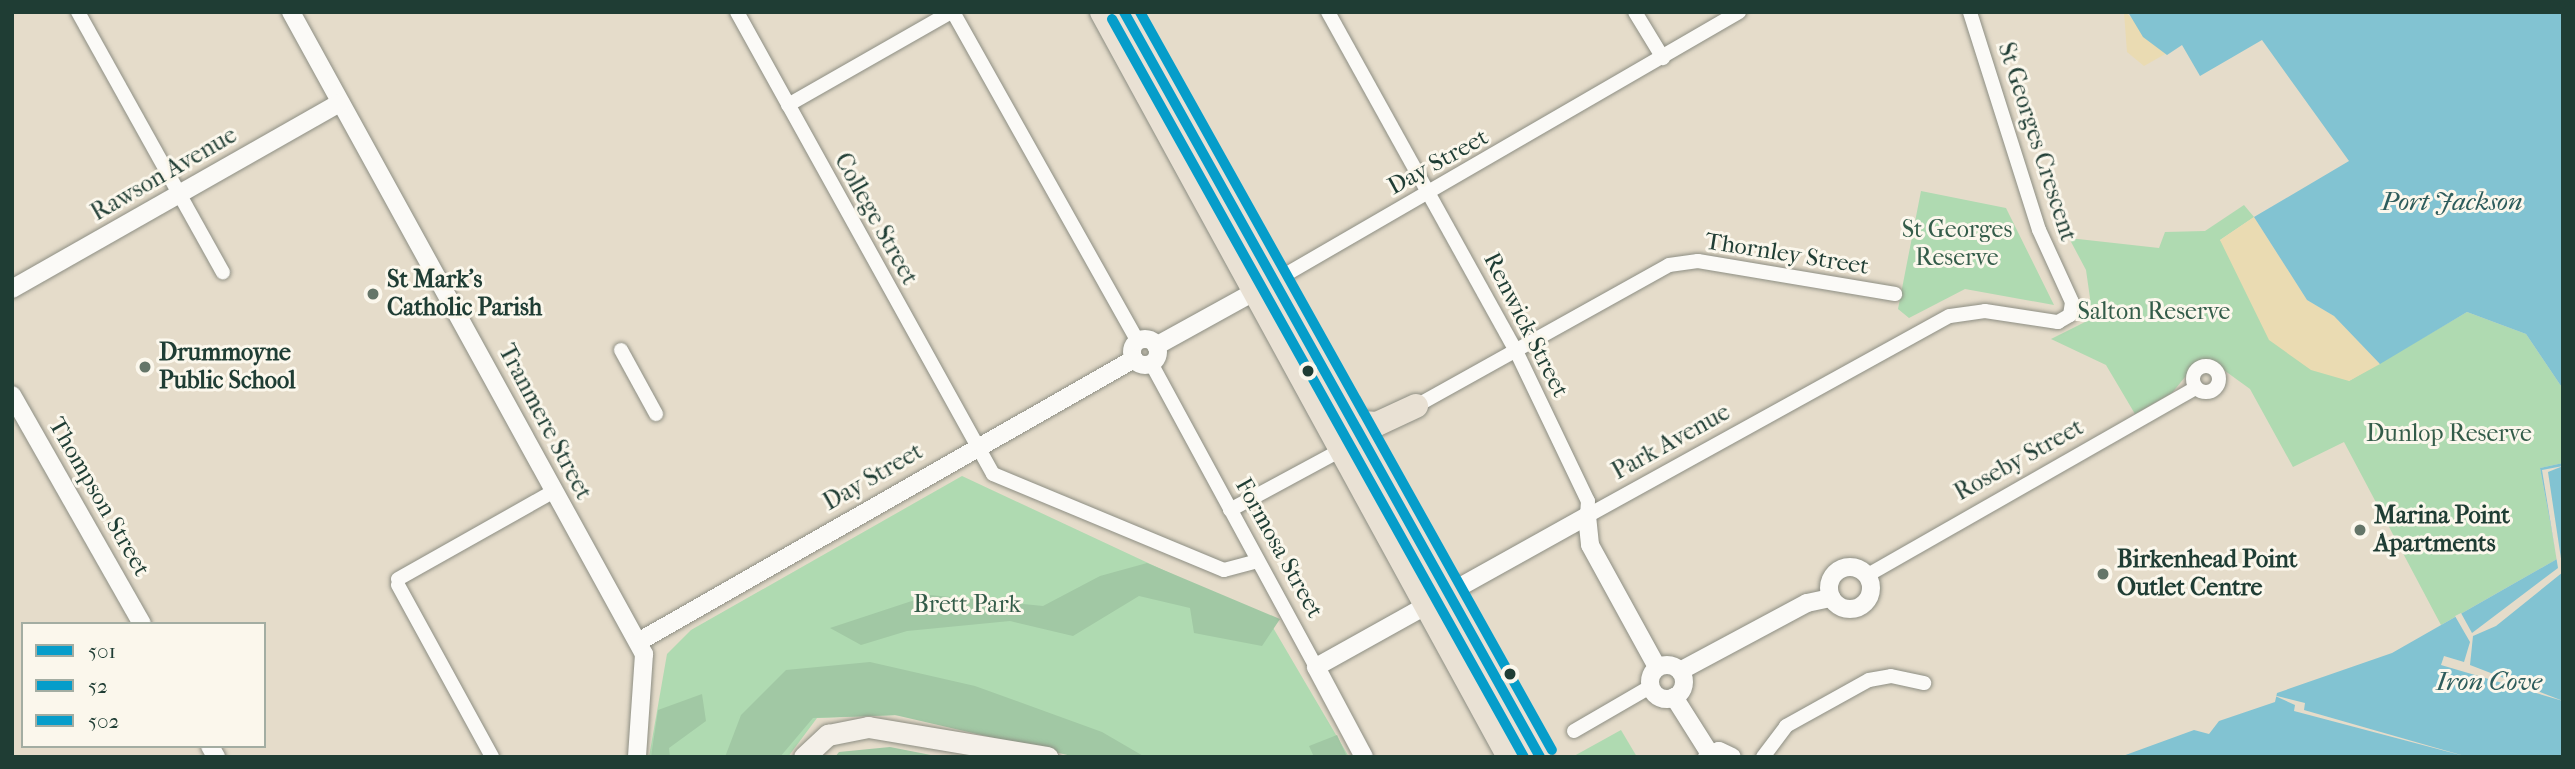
<!DOCTYPE html>
<style>
body{margin:0}
#map{position:relative;width:2575px;height:769px;overflow:hidden;background:#e5dcca;font-family:"IM FELL French Canon",serif}
div>[style]{position:absolute}
.green>*{inset:0;background:#afdab1}
.forest>*{inset:0;background:#a1c8a4}
.sand>*{inset:0;background:#eadbb2}
.water>*{inset:0;background:#82c3d2}
.pier>*{inset:0;background:#e5dcca}
.roads{filter:drop-shadow(0 0 2px #8d8e83) drop-shadow(0 0 2px #8d8e83)}
.minor>*{height:14px;margin:-7px;padding:0 7px;transform-origin:7px;border-radius:7px;background:#fbfaf7}
.minor>.ring{margin:-7px;padding:0;box-sizing:content-box;background:none;border:14px solid #fbfaf7;border-radius:50%}
.tertiary>*{height:18px;margin:-9px;padding:0 9px;transform-origin:9px;border-radius:9px;background:#fbfaf7}
.tertiary>.ring{margin:-9px;padding:0;box-sizing:content-box;background:none;border:18px solid #fbfaf7;border-radius:50%}
.secondary>*{height:21px;margin:-10.5px;padding:0 10.5px;transform-origin:10.5px;border-radius:10.5px;background:#f4f0e9}
.trunk>*{height:24px;margin:-12px;padding:0 12px;transform-origin:12px;border-radius:12px;background:#e9e1d4}
.bus-1>*{height:10px;margin:-5px;padding:0 5px;transform-origin:5px;border-radius:5px;background:#069dca}
.bus-2>*{height:10px;margin:-5px;padding:0 5px;transform-origin:5px;border-radius:5px;background:#069dca}
.bus-3>*{height:10px;margin:-5px;padding:0 5px;transform-origin:5px;border-radius:5px;background:#069dca}
.dots>*{width:19px;height:19px;translate:-50% -50%;box-sizing:border-box;border:4px solid #fbf7ec;border-radius:50%}
span{translate:-50% -50%;white-space:nowrap;text-align:center;line-height:1.15;-webkit-text-stroke:6px #fbf7ec;paint-order:stroke}
.street-label{font-size:24px;color:#1f3d34}
.park-label{font-size:24px;color:#335c49}
.poi-label{font-size:24px;color:#1f3d34;font-weight:700}
.left{translate:0 -50%;text-align:left}
.water-label{font-size:26px;color:#2d5c5c;font-style:italic}
.frame{position:absolute;inset:0;border:14px solid #1f3d34;pointer-events:none}
.legend{position:absolute;left:21px;top:622px;width:245px;height:126px;box-sizing:border-box;background:#fbf7ec;border:2px solid #a3ada2;margin:0;padding:9px 12px;list-style:none;font-size:21px;color:#1f3d34}
.legend li{display:flex;align-items:center;gap:14px;height:35px}
.legend b{width:35px;border:2px solid #a3ada2}
</style>
<div id="map">
<div class="green">
<i style="clip-path:polygon(1921px 191px,2006px 208px,2054px 305px,1965px 289px,1909px 318px,1898px 309px)"></i>
<i style="clip-path:polygon(2244px 205px,2254px 217px,2220px 240px,2349px 381px,2467px 312px,2526px 334px,2563px 389px,2563px 463px,2540px 468px,2557px 559px,2441px 625px,2344px 442px,2293px 467px,2250px 389px,2210px 360px,2198px 361px,2172px 393px,2135px 414px,2106px 365px,2051px 339px,2085px 322px,2090px 298px,2086px 270px,2069px 238px,2159px 248px,2165px 232px,2205px 231px)"></i>
<i style="clip-path:polygon(962px 476px,1268px 619px,1349px 757px,1091px 757px,929px 714px,817px 718px,788px 757px,649px 757px,667px 654px,691px 630px)"></i>
<i style="clip-path:polygon(1621px 730px,1637px 757px,1574px 756px)"></i>
</div>
<div class="forest">
<i style="clip-path:polygon(1147px 563px,1280px 619px,1262px 646px,1194px 633px,1190px 608px,1139px 596px,1073px 636px,1010px 621px,907px 631px,861px 645px,830px 628px,930px 595px,1043px 606px,1100px 576px)"></i>
<i style="clip-path:polygon(870px 662px,975px 686px,1102px 732px,1145px 757px,1076px 757px,895px 715px,813px 718px,780px 757px,725px 757px,741px 715px,786px 670px)"></i>
<i style="clip-path:polygon(702px 694px,706px 721px,669px 748px,670px 757px,651px 757px,658px 710px)"></i>
<i style="clip-path:polygon(1337px 735px,1347px 757px,1314px 757px,1309px 746px)"></i>
<i style="clip-path:polygon(890px 747px,941px 757px,835px 757px,839px 752px)"></i>
</div>
<div class="sand">
<i style="clip-path:polygon(2124px 12px,2125px 12px,2167px 53px,2144px 66px,2127px 52px)"></i>
<i style="clip-path:polygon(2254px 217px,2307px 300px,2334px 316px,2380px 364px,2349px 381px,2311px 370px,2269px 340px,2220px 240px)"></i>
</div>
<div class="water">
<i style="clip-path:polygon(2128px 12px,2563px 12px,2563px 389px,2526px 334px,2467px 312px,2380px 364px,2334px 316px,2307px 300px,2254px 217px,2349px 161px,2262px 40px,2200px 76px,2182px 45px,2167px 55px,2143px 37px)"></i>
<i style="clip-path:polygon(2563px 463px,2563px 757px,2120px 757px,2194px 730px,2209px 734px,2219px 721px,2275px 702px,2277px 693px,2392px 653px,2557px 559px,2540px 468px)"></i>
</div>
<div class="pier">
<i style="clip-path:polygon(2563px 466px,2548px 472px,2563px 572px,2496px 626px,2473px 636px,2470px 665px,2563px 701px,2441px 665px,2444px 656px,2464px 662px,2470px 642px,2455px 616px,2461px 613px,2472px 633px,2558px 568px,2542px 470px)"></i>
<i style="clip-path:polygon(2273px 695px,2305px 703px,2304px 710px,2468px 757px,2294px 711px,2295px 705px)"></i>
</div>
<div class="roads">
<div class="minor">
<i style="left:78px;top:12px;width:298px;rotate:60.9deg"></i>
<i style="left:737px;top:12px;width:528px;rotate:61.01deg"></i>
<i style="left:993px;top:474px;width:250px;rotate:22.6deg"></i>
<i style="left:1224px;top:570px;width:35px;rotate:-15deg"></i>
<i style="left:953px;top:12px;width:377px;rotate:60.7deg"></i>
<i style="left:1328px;top:12px;width:390px;rotate:61deg"></i>
<i style="left:1517px;top:353px;width:164px;rotate:64.4deg"></i>
<i style="left:1588px;top:501px;width:15px;rotate:94deg"></i>
<i style="left:1635px;top:12px;width:54px;rotate:58.7deg"></i>
<i style="left:788px;top:105px;width:188px;rotate:-29.7deg"></i>
<i style="left:1271px;top:283px;width:541px;rotate:-30.07deg"></i>
<i style="left:621px;top:350px;width:73px;rotate:61.3deg"></i>
<i style="left:1151px;top:363px;width:346px;rotate:61.5deg"></i>
<i class="ring" style="left:2193px;top:366px;width:12px;height:12px"></i>
<i style="left:1416px;top:406px;width:290px;rotate:-29.1deg"></i>
<i style="left:1669px;top:265px;width:29px;rotate:-8deg"></i>
<i style="left:1698px;top:261px;width:200px;rotate:9.5deg"></i>
<i style="left:1230px;top:510px;width:126px;rotate:-28.4deg"></i>
<i style="left:1587px;top:516px;width:414px;rotate:-28.9deg"></i>
<i style="left:1950px;top:316px;width:35px;rotate:-8deg"></i>
<i style="left:1985px;top:311px;width:74px;rotate:8.6deg"></i>
<i style="left:2058px;top:322px;width:14px;rotate:-30deg"></i>
<i style="left:2070px;top:315px;width:13px;rotate:-81deg"></i>
<i style="left:2072px;top:302px;width:79px;rotate:-114.6deg"></i>
<i style="left:2039px;top:230px;width:229px;rotate:-107.6deg"></i>
<i style="left:1866px;top:576px;width:380px;rotate:-29.7deg"></i>
<i style="left:398px;top:579px;width:179px;rotate:-29.4deg"></i>
<i style="left:398px;top:585px;width:196px;rotate:61.3deg"></i>
<i style="left:1574px;top:731px;width:88px;rotate:-30.1deg"></i>
<i style="left:1763px;top:757px;width:39px;rotate:-53deg"></i>
<i style="left:1786px;top:726px;width:95px;rotate:-29deg"></i>
<i style="left:1869px;top:680px;width:22px;rotate:-10deg"></i>
<i style="left:1891px;top:676px;width:34px;rotate:12deg"></i>
</div>
<div class="tertiary">
<i style="left:291px;top:12px;width:733px;rotate:61.2deg"></i>
<i style="left:644px;top:654px;width:103px;rotate:93.9deg"></i>
<i style="left:12px;top:289px;width:377px;rotate:-29.6deg"></i>
<i class="ring" style="left:1132px;top:339px;width:8px;height:8px"></i>
<i style="left:1156px;top:346px;width:112px;rotate:-28.9deg"></i>
<i style="left:12px;top:395px;width:263px;rotate:60.4deg"></i>
<i class="ring" style="left:1829px;top:567px;width:24px;height:24px"></i>
<i style="left:638px;top:642px;width:571px;rotate:-29.71deg"></i>
<i class="ring" style="left:1650px;top:665px;width:16px;height:16px"></i>
<i style="left:1680px;top:671px;width:144px;rotate:-28.2deg"></i>
<i style="left:1807px;top:603px;width:25px;rotate:-12deg"></i>
<i style="left:1674px;top:697px;width:67px;rotate:57.7deg"></i>
<i style="left:210px;top:746px;width:13px;rotate:61deg"></i>
<i style="left:1364px;top:757px;width:102px;rotate:-118.1deg"></i>
<i style="left:1316px;top:667px;width:310px;rotate:-29.1deg"></i>
<i style="left:1587px;top:516px;width:29px;rotate:84deg"></i>
<i style="left:1590px;top:545px;width:139px;rotate:61.2deg"></i>
<i style="left:1707px;top:757px;width:13px;rotate:-27deg"></i>
<i style="left:1719px;top:751px;width:14px;rotate:25deg"></i>
</div>
<div class="secondary">
<i style="left:804px;top:757px;width:33px;rotate:-43deg"></i>
<i style="left:828px;top:735px;width:41px;rotate:-11.3deg"></i>
<i style="left:868px;top:727px;width:182px;rotate:9.5deg"></i>
</div>
<div class="trunk">
<i style="left:1102px;top:12px;width:849px;rotate:61.35deg"></i>
<i style="left:1124px;top:12px;width:853px;rotate:60.82deg"></i>
<i style="left:1350px;top:422px;width:27px;rotate:4deg"></i>
<i style="left:1377px;top:424px;width:43px;rotate:-24.8deg"></i>
</div>
</div>
<div class="bus-1">
<i style="left:1124px;top:12px;width:853px;rotate:60.82deg"></i>
</div>
<div class="bus-2">
<i style="left:1112px;top:19px;width:845px;rotate:60.83deg"></i>
</div>
<div class="bus-3">
<i style="left:1140px;top:12px;width:845px;rotate:60.83deg"></i>
</div>
<div class="dots">
<i style="left:373px;top:294px;background:#647568"></i>
<i style="left:145px;top:367px;background:#647568"></i>
<i style="left:1308px;top:371px;background:#1f3d34"></i>
<i style="left:2360px;top:530px;background:#647568"></i>
<i style="left:2103px;top:574px;background:#647568"></i>
<i style="left:1510px;top:674px;background:#1f3d34"></i>
</div>
<div class="street-label">
<span style="left:2037px;top:142px;rotate:72deg">St Georges Crescent</span>
<span style="left:1438px;top:162px;rotate:-29deg">Day Street</span>
<span style="left:164px;top:174px;rotate:-30deg">Rawson Avenue</span>
<span style="left:876px;top:219px;rotate:61deg">College Street</span>
<span style="left:1787px;top:254px;rotate:9deg">Thornley Street</span>
<span style="left:1526px;top:325px;rotate:63deg">Renwick Street</span>
<span style="left:545px;top:422px;rotate:62deg">Tranmere Street</span>
<span style="left:1671px;top:442px;rotate:-29deg">Park Avenue</span>
<span style="left:2019px;top:460px;rotate:-29deg">Roseby Street</span>
<span style="left:873px;top:477px;rotate:-30deg">Day Street</span>
<span style="left:99px;top:497px;rotate:60deg">Thompson Street</span>
<span style="left:1279px;top:548px;rotate:61deg">Formosa Street</span>
</div>
<div class="park-label">
<span style="left:1957px;top:244px">St Georges<br>Reserve</span>
<span style="left:2154px;top:312px">Salton Reserve</span>
<span style="left:2449px;top:434px">Dunlop Reserve</span>
<span style="left:967px;top:605px">Brett Park</span>
</div>
<div class="poi-label">
<span class="left" style="left:387px;top:294px">St Mark's<br>Catholic Parish</span>
<span class="left" style="left:159px;top:367px">Drummoyne<br>Public School</span>
<span class="left" style="left:2374px;top:530px">Marina Point<br>Apartments</span>
<span class="left" style="left:2117px;top:574px">Birkenhead Point<br>Outlet Centre</span>
</div>
<div class="water-label">
<span style="left:2452px;top:202px">Port Jackson</span>
<span style="left:2489px;top:682px">Iron Cove</span>
</div>
<div class="frame"></div>
<ul class="legend">
<li><b style="height:9px;background:#069dca"></b>501</li>
<li><b style="height:9px;background:#069dca"></b>52</li>
<li><b style="height:9px;background:#069dca"></b>502</li>
</ul>
</div>
